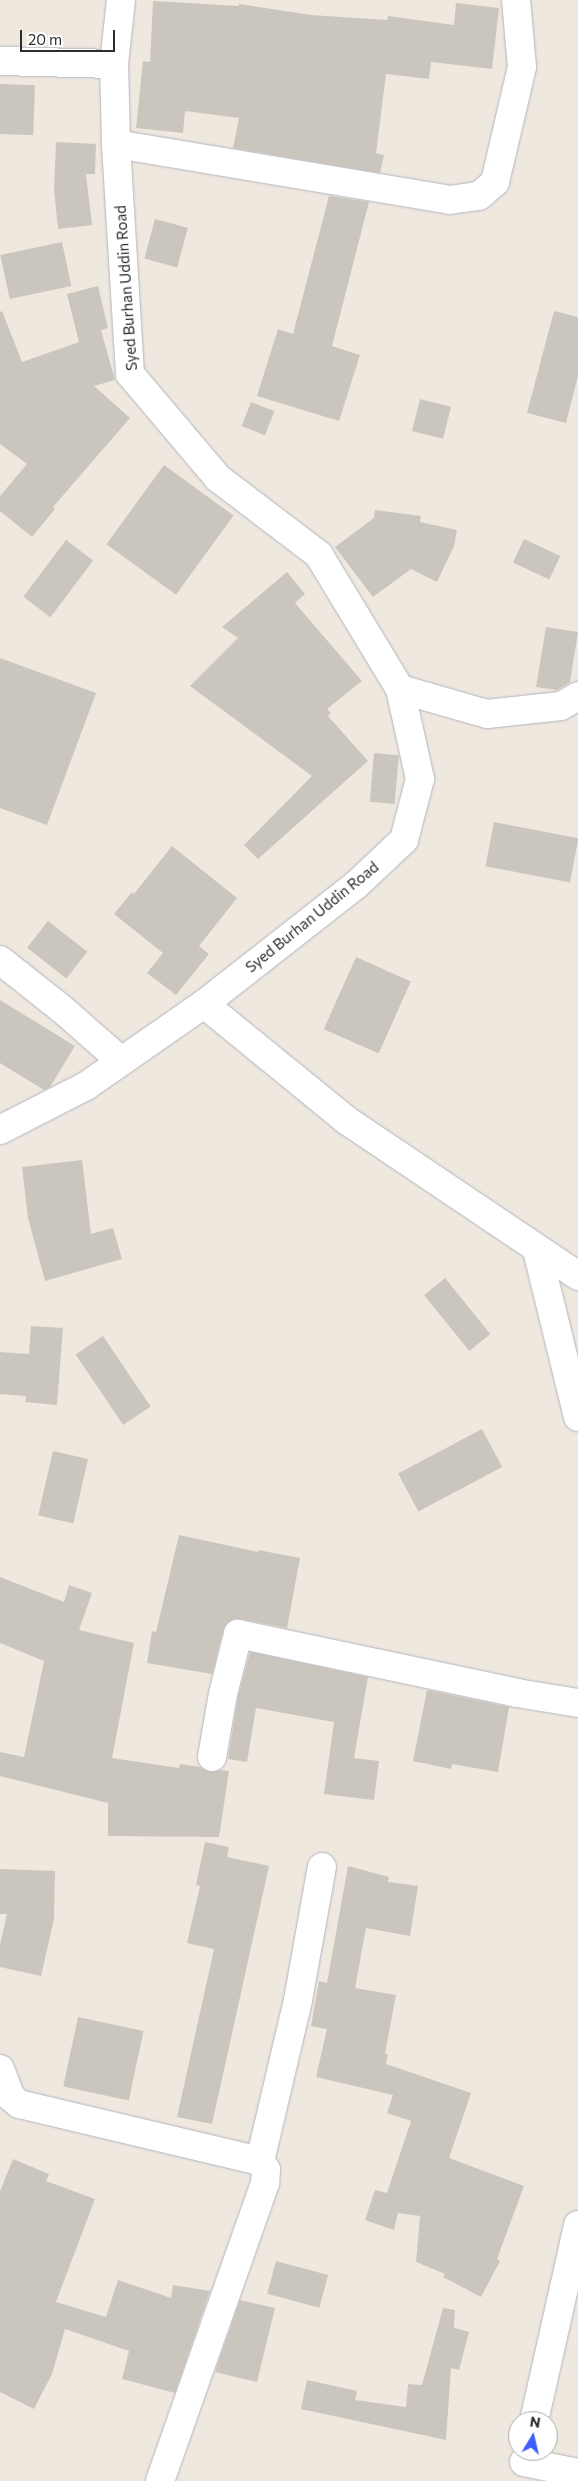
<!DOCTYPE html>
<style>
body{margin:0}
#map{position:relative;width:578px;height:2481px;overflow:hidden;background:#efe8df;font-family:Commissioner,sans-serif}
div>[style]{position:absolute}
.building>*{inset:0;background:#cbc6bd;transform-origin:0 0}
.roads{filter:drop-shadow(0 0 1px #b3b5c1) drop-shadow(0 0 1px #b3b5c1)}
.minor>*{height:28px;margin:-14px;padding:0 14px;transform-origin:14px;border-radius:14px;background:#fff}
span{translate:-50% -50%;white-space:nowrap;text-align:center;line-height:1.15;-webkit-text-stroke:5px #fff;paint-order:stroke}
.street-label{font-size:15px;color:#2d2d2d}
.north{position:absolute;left:508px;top:2411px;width:50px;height:50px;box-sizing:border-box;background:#fff;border:1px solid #ababab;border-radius:50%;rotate:9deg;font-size:14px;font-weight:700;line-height:20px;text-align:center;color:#2d2d2d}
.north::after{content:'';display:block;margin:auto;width:18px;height:22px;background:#3c5eff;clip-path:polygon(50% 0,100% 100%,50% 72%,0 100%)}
.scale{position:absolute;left:20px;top:30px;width:95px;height:22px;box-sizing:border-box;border:2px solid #2d2d2d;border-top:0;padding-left:6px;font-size:15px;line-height:18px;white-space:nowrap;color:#2d2d2d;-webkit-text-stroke:4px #fff;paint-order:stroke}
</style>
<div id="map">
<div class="building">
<i style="clip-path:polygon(153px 1px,239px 6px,239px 4px,311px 15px,387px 20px,388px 16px,454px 25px,456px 3px,499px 8px,492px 69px,431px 62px,429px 79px,386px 74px,376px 153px,384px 155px,380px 173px,233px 148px,239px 118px,185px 111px,183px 133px,136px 128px,143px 61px,150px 62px)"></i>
<i style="left:0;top:84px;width:35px;height:50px;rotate:2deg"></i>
<i style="clip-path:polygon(56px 142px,96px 144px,95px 174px,86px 174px,92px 225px,58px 229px,54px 190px)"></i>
<i style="clip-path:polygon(329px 196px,369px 202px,332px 346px,360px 355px,339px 421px,257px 396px,278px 329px,293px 334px)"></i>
<i style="left:155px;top:219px;width:34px;height:41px;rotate:15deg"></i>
<i style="left:62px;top:242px;width:45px;height:63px;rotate:78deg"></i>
<i style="clip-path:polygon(98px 286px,108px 328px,101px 330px,115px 380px,94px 386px,130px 418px,53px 507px,55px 509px,32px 537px,0 511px,0 496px,27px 464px,0 444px,0 312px,2px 311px,22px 362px,79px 342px,67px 294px)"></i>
<i style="clip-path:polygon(554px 311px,578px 317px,578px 376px,566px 423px,527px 413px)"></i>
<i style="left:420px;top:399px;width:32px;height:33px;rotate:14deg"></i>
<i style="left:251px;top:402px;width:25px;height:26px;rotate:21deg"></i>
<i style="left:164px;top:465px;width:86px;height:98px;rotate:36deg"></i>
<i style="clip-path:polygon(375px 510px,421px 516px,420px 522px,457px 530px,454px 546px,437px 582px,411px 569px,373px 597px,335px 547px,374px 518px)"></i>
<i style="left:524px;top:539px;width:40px;height:26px;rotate:25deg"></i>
<i style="left:66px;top:540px;width:34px;height:71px;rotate:37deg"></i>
<i style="clip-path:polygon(287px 572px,305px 594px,295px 603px,362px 681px,327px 709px,331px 713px,328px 716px,368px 761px,258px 859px,244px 845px,312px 776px,190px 686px,238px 638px,222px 627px)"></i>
<i style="clip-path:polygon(546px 627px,578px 632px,570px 682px,557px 690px,536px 687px)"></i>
<i style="clip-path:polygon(0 658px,96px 693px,47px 825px,0 808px)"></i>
<i style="left:374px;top:753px;width:25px;height:49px;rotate:5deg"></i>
<i style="left:494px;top:822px;width:86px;height:45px;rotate:11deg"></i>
<i style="clip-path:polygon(172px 846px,237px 898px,199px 946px,209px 954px,176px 995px,147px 973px,163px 953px,114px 914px,132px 892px,134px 894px)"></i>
<i style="left:48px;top:921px;width:50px;height:34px;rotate:38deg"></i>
<i style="left:356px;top:957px;width:60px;height:79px;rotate:24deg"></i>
<i style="clip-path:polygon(0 1000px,75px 1046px,50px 1087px,44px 1090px,0 1063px)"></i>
<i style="clip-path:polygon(82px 1160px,91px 1234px,113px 1228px,122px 1259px,45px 1281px,28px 1218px,22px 1167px)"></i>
<i style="left:445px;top:1278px;width:72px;height:27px;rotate:51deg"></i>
<i style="clip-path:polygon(31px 1326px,63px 1328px,57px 1405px,25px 1402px,26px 1396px,0 1394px,0 1352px,29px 1354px)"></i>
<i style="left:103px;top:1336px;width:85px;height:33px;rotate:56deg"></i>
<i style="left:482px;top:1429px;width:43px;height:95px;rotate:62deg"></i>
<i style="left:53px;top:1451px;width:36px;height:66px;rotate:13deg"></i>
<i style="clip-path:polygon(179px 1535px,258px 1552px,258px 1550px,300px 1558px,287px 1628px,241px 1619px,233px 1619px,226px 1624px,223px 1630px,212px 1674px,147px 1663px,152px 1631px,156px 1632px)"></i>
<i style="clip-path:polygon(0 1577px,64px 1602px,69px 1585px,92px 1593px,79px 1630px,134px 1643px,112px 1758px,179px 1768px,180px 1764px,200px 1767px,210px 1772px,220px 1770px,229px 1771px,219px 1837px,108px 1836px,108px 1803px,0 1776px,0 1752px,24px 1757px,44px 1661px,0 1643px)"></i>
<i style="clip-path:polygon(250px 1652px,368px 1677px,354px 1758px,379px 1761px,374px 1800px,324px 1794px,334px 1722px,256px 1708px,247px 1762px,228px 1759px,238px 1697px)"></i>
<i style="clip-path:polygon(427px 1690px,509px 1707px,498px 1772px,452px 1764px,451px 1769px,413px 1761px)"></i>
<i style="clip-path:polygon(205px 1842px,229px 1847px,227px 1857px,269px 1866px,212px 2124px,177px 2117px,214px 1949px,187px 1943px,200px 1886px,196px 1885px)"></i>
<i style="clip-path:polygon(348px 1866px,389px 1877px,388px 1882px,418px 1886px,410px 1936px,366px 1928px,355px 1988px,396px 1995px,385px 2054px,388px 2054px,386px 2064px,471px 2093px,449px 2158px,524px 2186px,497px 2259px,500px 2261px,481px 2297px,443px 2277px,445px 2274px,416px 2262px,420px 2216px,398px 2213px,394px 2230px,365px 2220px,375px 2190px,387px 2193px,411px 2121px,387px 2113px,393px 2095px,316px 2077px,327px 2029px,311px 2026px,319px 1981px,327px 1983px)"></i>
<i style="clip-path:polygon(0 1869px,55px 1871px,54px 1919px,41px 1976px,0 1967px,0 1945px,7px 1914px,0 1914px)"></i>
<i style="left:78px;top:2017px;width:67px;height:71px;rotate:12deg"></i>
<i style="clip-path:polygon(13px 2159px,49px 2174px,46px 2181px,95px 2199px,56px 2302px,106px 2317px,118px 2280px,171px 2298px,173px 2285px,210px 2291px,175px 2393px,122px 2379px,129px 2351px,65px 2329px,52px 2374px,34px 2409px,0 2392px,0 2191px)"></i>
<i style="left:276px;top:2261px;width:54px;height:34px;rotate:15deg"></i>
<i style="clip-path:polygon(240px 2300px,275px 2308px,257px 2382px,215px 2372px)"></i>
<i style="clip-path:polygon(443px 2308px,455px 2310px,454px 2328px,469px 2332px,459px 2370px,451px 2368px,446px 2440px,301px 2409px,307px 2380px,357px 2391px,355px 2400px,406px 2407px,408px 2384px,422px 2385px)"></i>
</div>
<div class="roads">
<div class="minor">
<i style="left:0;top:61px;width:114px;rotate:1.5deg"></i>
<i style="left:116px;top:144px;width:338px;rotate:9.5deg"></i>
<i style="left:449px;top:200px;width:30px;rotate:-8deg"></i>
<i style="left:479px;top:196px;width:21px;rotate:-41deg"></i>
<i style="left:495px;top:182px;width:118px;rotate:-76.8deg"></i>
<i style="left:522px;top:67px;width:67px;rotate:-95.1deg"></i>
<i style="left:400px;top:689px;width:91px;rotate:16deg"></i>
<i style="left:487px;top:714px;width:74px;rotate:-6.2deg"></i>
<i style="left:561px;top:706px;width:20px;rotate:-30deg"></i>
<i style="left:0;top:960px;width:80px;rotate:38.4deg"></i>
<i style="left:63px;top:1010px;width:77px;rotate:41.3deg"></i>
<i style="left:204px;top:1004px;width:183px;rotate:39.2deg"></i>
<i style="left:346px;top:1120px;width:280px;rotate:33.9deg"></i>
<i style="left:0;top:1130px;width:97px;rotate:-27.1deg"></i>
<i style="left:86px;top:1086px;width:144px;rotate:-34.8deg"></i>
<i style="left:204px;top:1004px;width:193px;rotate:-38.1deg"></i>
<i style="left:356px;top:885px;width:66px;rotate:-43.2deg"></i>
<i style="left:404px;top:840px;width:63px;rotate:-75.3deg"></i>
<i style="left:420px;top:779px;width:92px;rotate:-102.5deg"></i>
<i style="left:400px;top:689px;width:157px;rotate:-121.2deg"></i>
<i style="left:319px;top:555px;width:127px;rotate:-142.7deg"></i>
<i style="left:218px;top:478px;width:136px;rotate:-130.2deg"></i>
<i style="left:130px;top:374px;width:230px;rotate:-93.5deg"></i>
<i style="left:116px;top:144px;width:80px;rotate:-91.4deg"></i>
<i style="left:114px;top:64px;width:64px;rotate:-83.8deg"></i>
<i style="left:537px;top:1250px;width:172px;rotate:76.2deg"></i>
<i style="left:212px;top:1757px;width:64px;rotate:-80.1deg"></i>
<i style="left:223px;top:1694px;width:62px;rotate:-76deg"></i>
<i style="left:238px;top:1634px;width:285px;rotate:11.9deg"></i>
<i style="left:517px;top:1693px;width:62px;rotate:9.3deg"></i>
<i style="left:0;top:2069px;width:30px;rotate:69deg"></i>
<i style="left:11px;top:2097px;width:11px;rotate:41deg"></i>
<i style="left:19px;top:2104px;width:248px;rotate:13.3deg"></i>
<i style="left:260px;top:2161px;width:11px;rotate:56deg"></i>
<i style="left:266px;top:2170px;width:13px;rotate:94deg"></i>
<i style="left:265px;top:2183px;width:316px;rotate:109.4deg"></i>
<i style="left:260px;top:2161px;width:165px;rotate:-76.7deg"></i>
<i style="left:298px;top:2000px;width:135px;rotate:-79.8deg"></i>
<i style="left:534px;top:2421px;width:201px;rotate:-77.3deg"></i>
<i style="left:524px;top:2462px;width:55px;rotate:11.5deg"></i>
</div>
</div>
<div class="street-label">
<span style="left:126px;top:288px;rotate:-94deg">Syed Burhan Uddin Road</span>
<span style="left:312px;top:917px;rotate:-39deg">Syed Burhan Uddin Road</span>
</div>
<div class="north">N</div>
<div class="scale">20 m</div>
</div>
